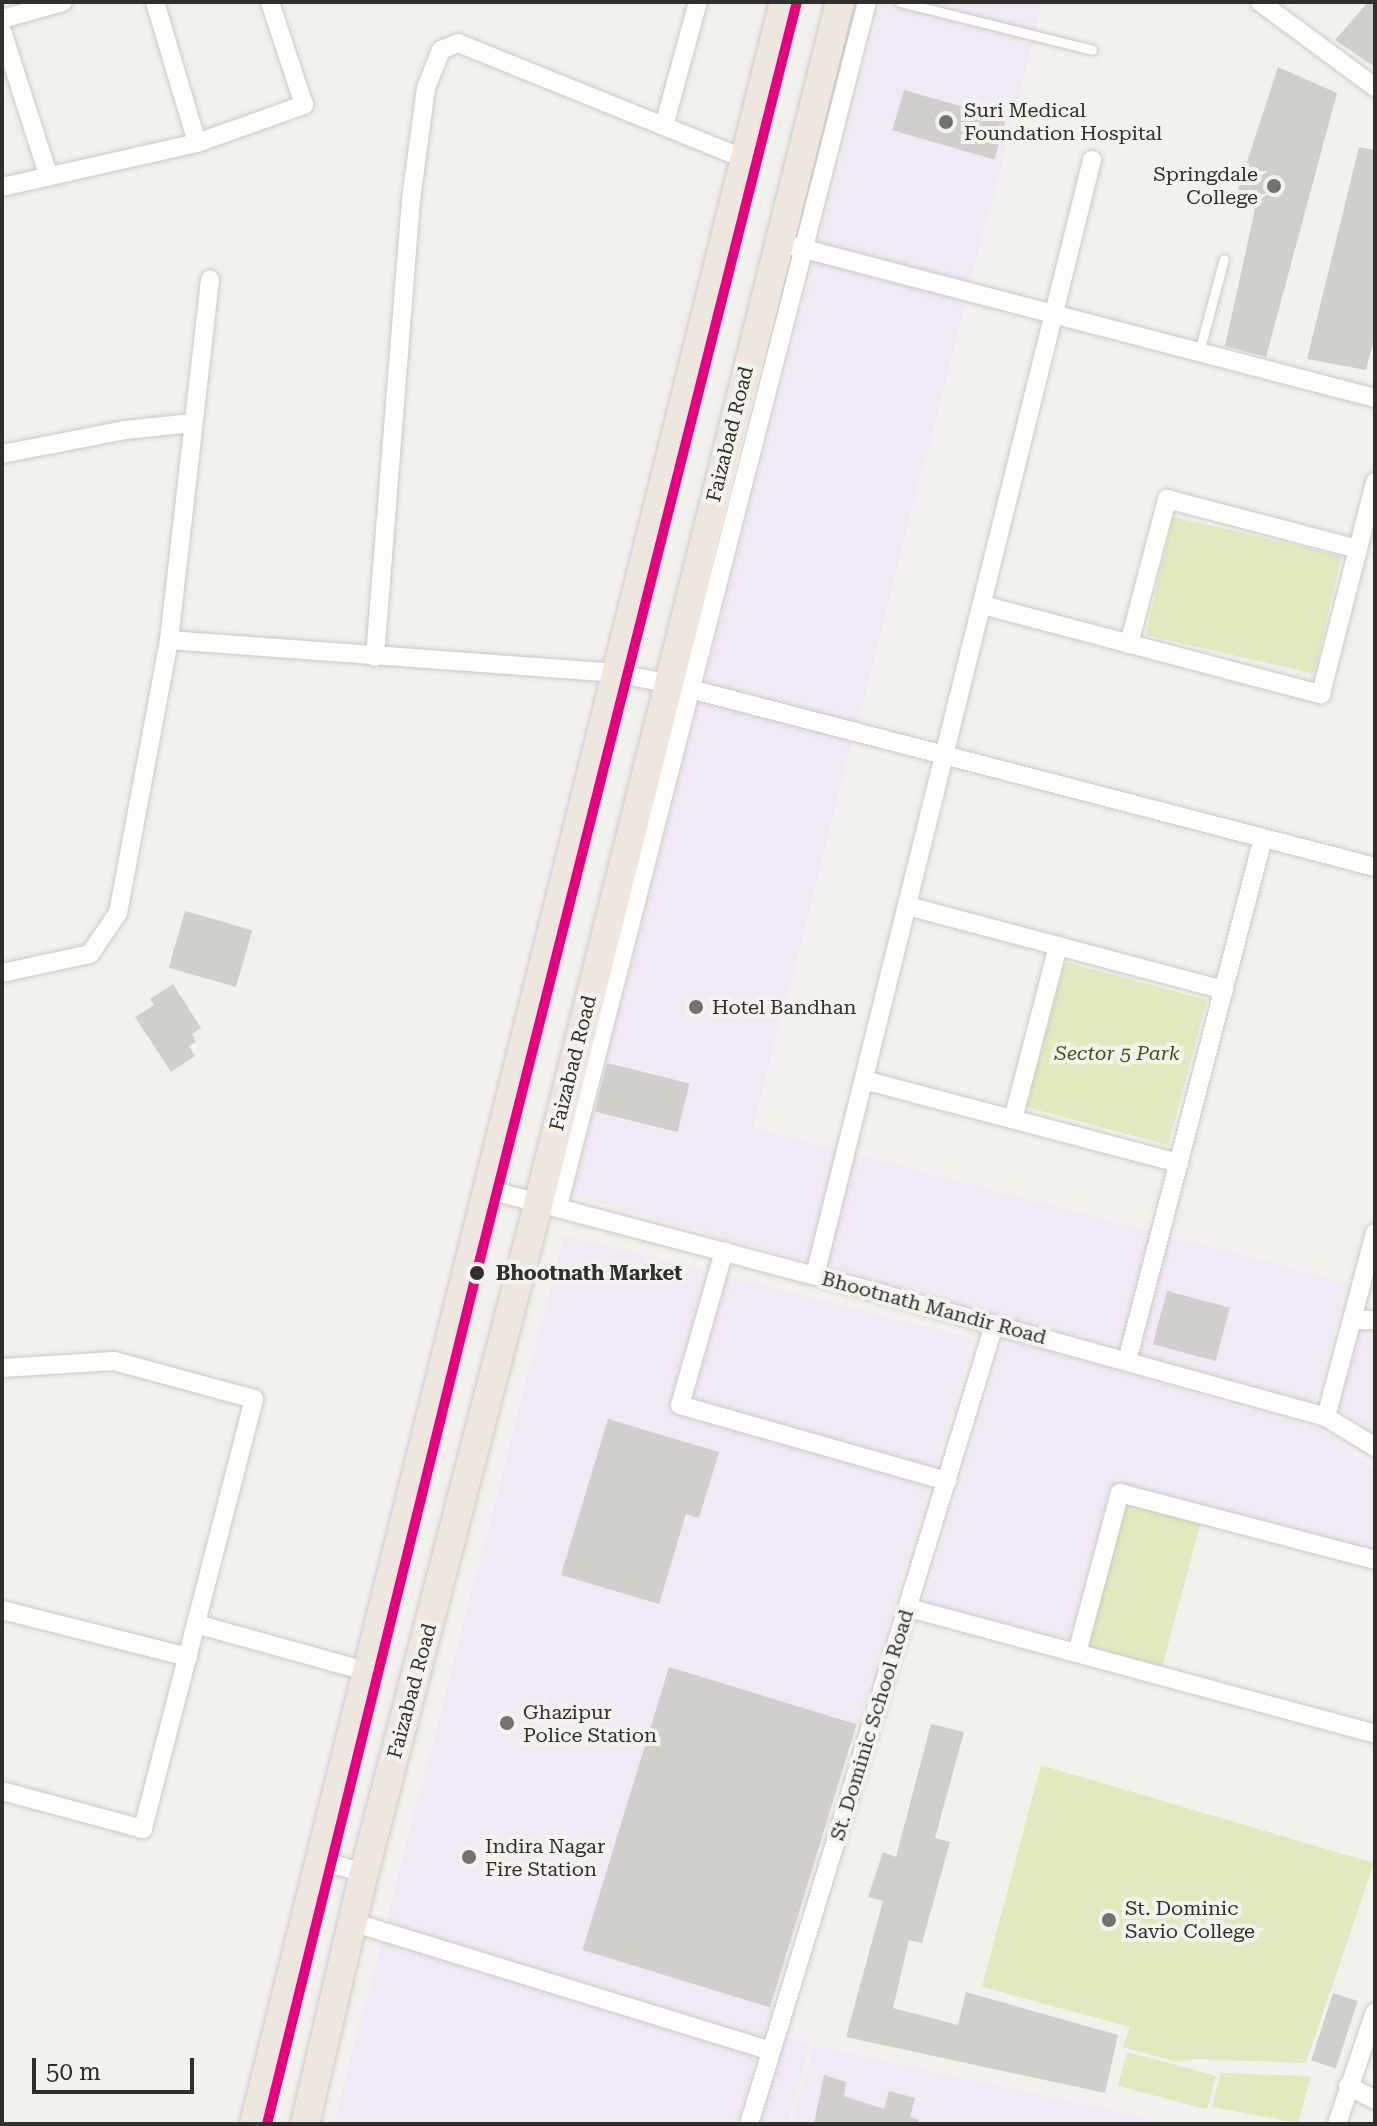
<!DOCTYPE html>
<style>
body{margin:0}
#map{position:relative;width:1377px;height:2126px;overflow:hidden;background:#f3f1ee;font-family:"Roboto Serif",serif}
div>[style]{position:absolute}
.commercial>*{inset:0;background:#f1e9f3;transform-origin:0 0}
.green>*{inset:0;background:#e1e9bf;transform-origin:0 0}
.building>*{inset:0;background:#d0cfcc;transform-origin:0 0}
.roads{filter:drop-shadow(0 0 2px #cccac8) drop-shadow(0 0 2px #cccac8)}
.service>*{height:9px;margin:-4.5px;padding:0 4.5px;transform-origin:4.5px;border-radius:4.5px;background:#fdfdfc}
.minor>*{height:18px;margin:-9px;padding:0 9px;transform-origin:9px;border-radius:9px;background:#fdfdfc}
.primary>*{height:28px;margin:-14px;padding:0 14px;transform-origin:14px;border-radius:14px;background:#eee7e0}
.metro-1>*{height:10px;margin:-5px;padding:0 5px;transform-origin:5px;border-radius:5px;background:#e5007d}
.dots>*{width:22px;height:22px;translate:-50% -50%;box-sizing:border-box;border:4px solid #f4f2ed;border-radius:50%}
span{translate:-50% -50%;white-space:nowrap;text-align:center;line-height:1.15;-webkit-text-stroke:8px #f4f2ed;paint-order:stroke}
.poi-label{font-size:20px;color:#2f2f2c}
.left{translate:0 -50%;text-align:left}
.right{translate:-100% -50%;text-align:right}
.street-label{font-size:20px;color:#2f2f2c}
.park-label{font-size:20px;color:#475211;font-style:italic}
.stop-label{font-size:20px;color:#2f2f2c;font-weight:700}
.frame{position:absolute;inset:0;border:4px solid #2f2f2c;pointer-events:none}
.scale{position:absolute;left:32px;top:2058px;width:162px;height:36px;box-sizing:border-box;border:4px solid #2f2f2c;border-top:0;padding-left:10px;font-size:24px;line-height:28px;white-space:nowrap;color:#2f2f2c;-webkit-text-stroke:6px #f4f2ed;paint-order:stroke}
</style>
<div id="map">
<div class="commercial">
<i style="clip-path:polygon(882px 2px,1043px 2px,753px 1128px,1346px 1283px,1314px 1404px,571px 1195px)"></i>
<i style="clip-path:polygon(564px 1236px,973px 1339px,737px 2124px,334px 2124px)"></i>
<i style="clip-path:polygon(1356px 1328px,1375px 1329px,1375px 1435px,1339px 1410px)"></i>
<i style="clip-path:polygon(1005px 1338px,1322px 1431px,1375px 1470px,1375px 1553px,1117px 1484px,1068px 1639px,924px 1603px)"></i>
<i style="left:783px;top:2036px;width:28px;height:91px;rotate:15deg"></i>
<i style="clip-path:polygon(814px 2046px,1172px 2124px,791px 2124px)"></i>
</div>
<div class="green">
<i style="left:1173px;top:517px;width:173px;height:121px;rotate:13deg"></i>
<i style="left:1065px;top:962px;width:147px;height:150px;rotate:15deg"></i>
<i style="left:1124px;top:1500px;width:80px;height:151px;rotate:15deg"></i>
<i style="clip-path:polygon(1041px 1765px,1374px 1863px,1306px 2063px,1195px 2059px,1177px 2062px,1123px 2047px,1130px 2027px,982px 1987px)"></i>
<i style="left:1127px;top:2052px;width:92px;height:35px;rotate:15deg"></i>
<i style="clip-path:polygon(1221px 2073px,1311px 2076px,1298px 2123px,1212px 2107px)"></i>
</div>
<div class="building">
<i style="clip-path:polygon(1368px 2px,1375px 2px,1375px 67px,1335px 40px)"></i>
<i style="clip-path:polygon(1278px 67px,1337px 93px,1266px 357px,1225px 346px,1255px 209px,1235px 199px)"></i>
<i style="left:904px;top:90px;width:106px;height:42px;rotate:16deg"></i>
<i style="clip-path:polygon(1359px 147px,1375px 150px,1375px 335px,1366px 370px,1307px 359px)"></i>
<i style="left:185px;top:911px;width:70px;height:59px;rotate:16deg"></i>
<i style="clip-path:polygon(173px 984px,201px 1028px,192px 1034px,196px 1042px,189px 1046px,195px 1056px,171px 1072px,135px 1017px,154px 1005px,150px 999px)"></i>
<i style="left:607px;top:1063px;width:85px;height:50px;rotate:14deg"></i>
<i style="left:1167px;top:1291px;width:65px;height:55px;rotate:15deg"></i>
<i style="clip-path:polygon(608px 1419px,719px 1452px,699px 1518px,686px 1514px,659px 1604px,561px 1575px)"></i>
<i style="left:669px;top:1667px;width:196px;height:296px;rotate:17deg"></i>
<i style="clip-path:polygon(931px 1724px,964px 1732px,935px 1838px,950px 1842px,922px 1943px,909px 1940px,893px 2008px,958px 2025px,966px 1992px,1118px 2035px,1105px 2093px,846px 2037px,883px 1901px,868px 1897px,883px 1852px,896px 1857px)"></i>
<i style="left:1333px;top:1993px;width:26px;height:71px;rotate:18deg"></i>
<i style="clip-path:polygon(824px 2075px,846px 2082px,844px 2096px,884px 2109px,889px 2091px,915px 2098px,910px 2117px,919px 2120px,919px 2124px,814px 2124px)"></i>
</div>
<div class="roads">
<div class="service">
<i style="left:900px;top:2px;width:198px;rotate:14deg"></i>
<i style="left:1199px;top:352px;width:96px;rotate:-75deg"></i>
</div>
<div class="minor">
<i style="left:155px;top:2px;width:147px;rotate:73.4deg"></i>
<i style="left:1260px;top:2px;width:143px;rotate:36.5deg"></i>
<i style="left:2px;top:19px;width:63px;rotate:-15.6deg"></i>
<i style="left:2px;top:31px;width:153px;rotate:72.2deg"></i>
<i style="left:664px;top:126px;width:129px;rotate:-74.7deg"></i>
<i style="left:2px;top:187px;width:200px;rotate:-12.7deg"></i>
<i style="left:197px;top:143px;width:114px;rotate:-19.6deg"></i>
<i style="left:304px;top:105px;width:108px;rotate:-108.3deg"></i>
<i style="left:793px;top:246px;width:602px;rotate:14.64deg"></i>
<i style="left:2px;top:454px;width:125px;rotate:-11deg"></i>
<i style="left:125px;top:430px;width:68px;rotate:-5.9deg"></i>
<i style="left:983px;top:605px;width:350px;rotate:14.8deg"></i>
<i style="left:1321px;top:694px;width:219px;rotate:-75.7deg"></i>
<i style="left:169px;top:640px;width:363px;rotate:-83.5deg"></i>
<i style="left:1129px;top:644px;width:150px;rotate:-75.3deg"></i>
<i style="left:1167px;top:499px;width:197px;rotate:14.7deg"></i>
<i style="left:375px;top:657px;width:458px;rotate:-85.5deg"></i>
<i style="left:411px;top:200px;width:113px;rotate:-82.4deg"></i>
<i style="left:426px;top:88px;width:41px;rotate:-68.5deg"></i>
<i style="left:441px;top:50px;width:18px;rotate:-22deg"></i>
<i style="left:458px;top:43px;width:307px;rotate:22deg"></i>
<i style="left:908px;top:906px;width:327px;rotate:14.9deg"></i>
<i style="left:2px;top:973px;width:90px;rotate:-12.2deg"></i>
<i style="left:90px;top:954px;width:50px;rotate:-55.7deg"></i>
<i style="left:118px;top:913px;width:278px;rotate:-79.4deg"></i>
<i style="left:169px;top:640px;width:446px;rotate:4.2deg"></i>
<i style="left:614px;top:673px;width:54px;rotate:10.7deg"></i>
<i style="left:667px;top:683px;width:732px;rotate:14.57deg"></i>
<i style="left:864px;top:1080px;width:326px;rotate:14.8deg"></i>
<i style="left:1013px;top:1119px;width:179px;rotate:-75.4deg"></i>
<i style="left:486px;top:1189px;width:388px;rotate:14.8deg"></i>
<i style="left:861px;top:1288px;width:483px;rotate:15.5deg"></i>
<i style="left:1326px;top:1417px;width:57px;rotate:31.5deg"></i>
<i style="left:558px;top:1206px;width:1243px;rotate:-75.61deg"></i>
<i style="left:724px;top:1251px;width:160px;rotate:105.9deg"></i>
<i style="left:680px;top:1405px;width:278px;rotate:15.9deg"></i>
<i style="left:815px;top:1275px;width:1149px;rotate:-76.05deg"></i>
<i style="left:1352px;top:1320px;width:23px"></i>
<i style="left:1127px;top:1361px;width:540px;rotate:-75.42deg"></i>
<i style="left:2px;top:1368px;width:112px;rotate:-3.6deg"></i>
<i style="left:114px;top:1361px;width:145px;rotate:15.2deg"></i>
<i style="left:254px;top:1399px;width:444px;rotate:104.5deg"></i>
<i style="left:143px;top:1829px;width:146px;rotate:-164.9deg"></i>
<i style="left:1326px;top:1417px;width:190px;rotate:-75.1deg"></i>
<i style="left:909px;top:1608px;width:483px;rotate:15.1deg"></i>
<i style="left:2px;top:1610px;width:192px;rotate:14.2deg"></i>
<i style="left:196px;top:1624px;width:176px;rotate:15.5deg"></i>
<i style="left:1077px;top:1653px;width:166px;rotate:-75deg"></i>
<i style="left:1120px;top:1493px;width:264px;rotate:14.7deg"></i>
<i style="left:319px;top:1860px;width:47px;rotate:16.1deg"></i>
<i style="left:352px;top:1922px;width:436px;rotate:17.1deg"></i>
<i style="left:1348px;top:2086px;width:30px;rotate:27deg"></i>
<i style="left:749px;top:2124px;width:836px;rotate:-72.95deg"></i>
<i style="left:1337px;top:2124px;width:118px;rotate:-71.3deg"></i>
</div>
<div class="primary">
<i style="left:254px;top:2124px;width:2187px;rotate:-75.98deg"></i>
<i style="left:305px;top:2124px;width:258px;rotate:-76.8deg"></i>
<i style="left:364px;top:1873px;width:694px;rotate:-75.4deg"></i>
<i style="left:539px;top:1201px;width:1236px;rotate:-75.91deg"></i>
</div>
</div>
<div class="metro-1">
<i style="left:267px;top:2124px;width:891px;rotate:-76.17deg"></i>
<i style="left:480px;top:1259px;width:1296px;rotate:-75.85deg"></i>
</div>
<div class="dots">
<i style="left:946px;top:122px;background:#747370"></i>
<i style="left:1274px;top:186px;background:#747370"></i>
<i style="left:696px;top:1007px;background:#747370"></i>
<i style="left:477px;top:1273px;background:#2f2f2c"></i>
<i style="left:507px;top:1723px;background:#747370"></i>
<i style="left:469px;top:1857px;background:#747370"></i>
<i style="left:1109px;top:1920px;background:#747370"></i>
</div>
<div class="poi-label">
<span class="left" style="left:964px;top:122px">Suri Medical<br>Foundation Hospital</span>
<span class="right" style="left:1258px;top:186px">Springdale<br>College</span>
<span class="left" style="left:712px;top:1007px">Hotel Bandhan</span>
<span class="left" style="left:523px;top:1724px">Ghazipur<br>Police Station</span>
<span class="left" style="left:485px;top:1858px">Indira Nagar<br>Fire Station</span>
<span class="left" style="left:1125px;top:1920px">St. Dominic<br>Savio College</span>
</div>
<div class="street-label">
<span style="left:730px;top:434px;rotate:-76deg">Faizabad Road</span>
<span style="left:573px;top:1063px;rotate:-76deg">Faizabad Road</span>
<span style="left:934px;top:1308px;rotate:15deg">Bhootnath Mandir Road</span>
<span style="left:412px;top:1691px;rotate:-75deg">Faizabad Road</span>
<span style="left:872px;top:1725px;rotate:-73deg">St. Dominic School Road</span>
</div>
<div class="park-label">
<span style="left:1117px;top:1053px">Sector 5 Park</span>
</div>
<div class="stop-label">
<span class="left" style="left:496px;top:1273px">Bhootnath Market</span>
</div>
<div class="frame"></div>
<div class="scale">50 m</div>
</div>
